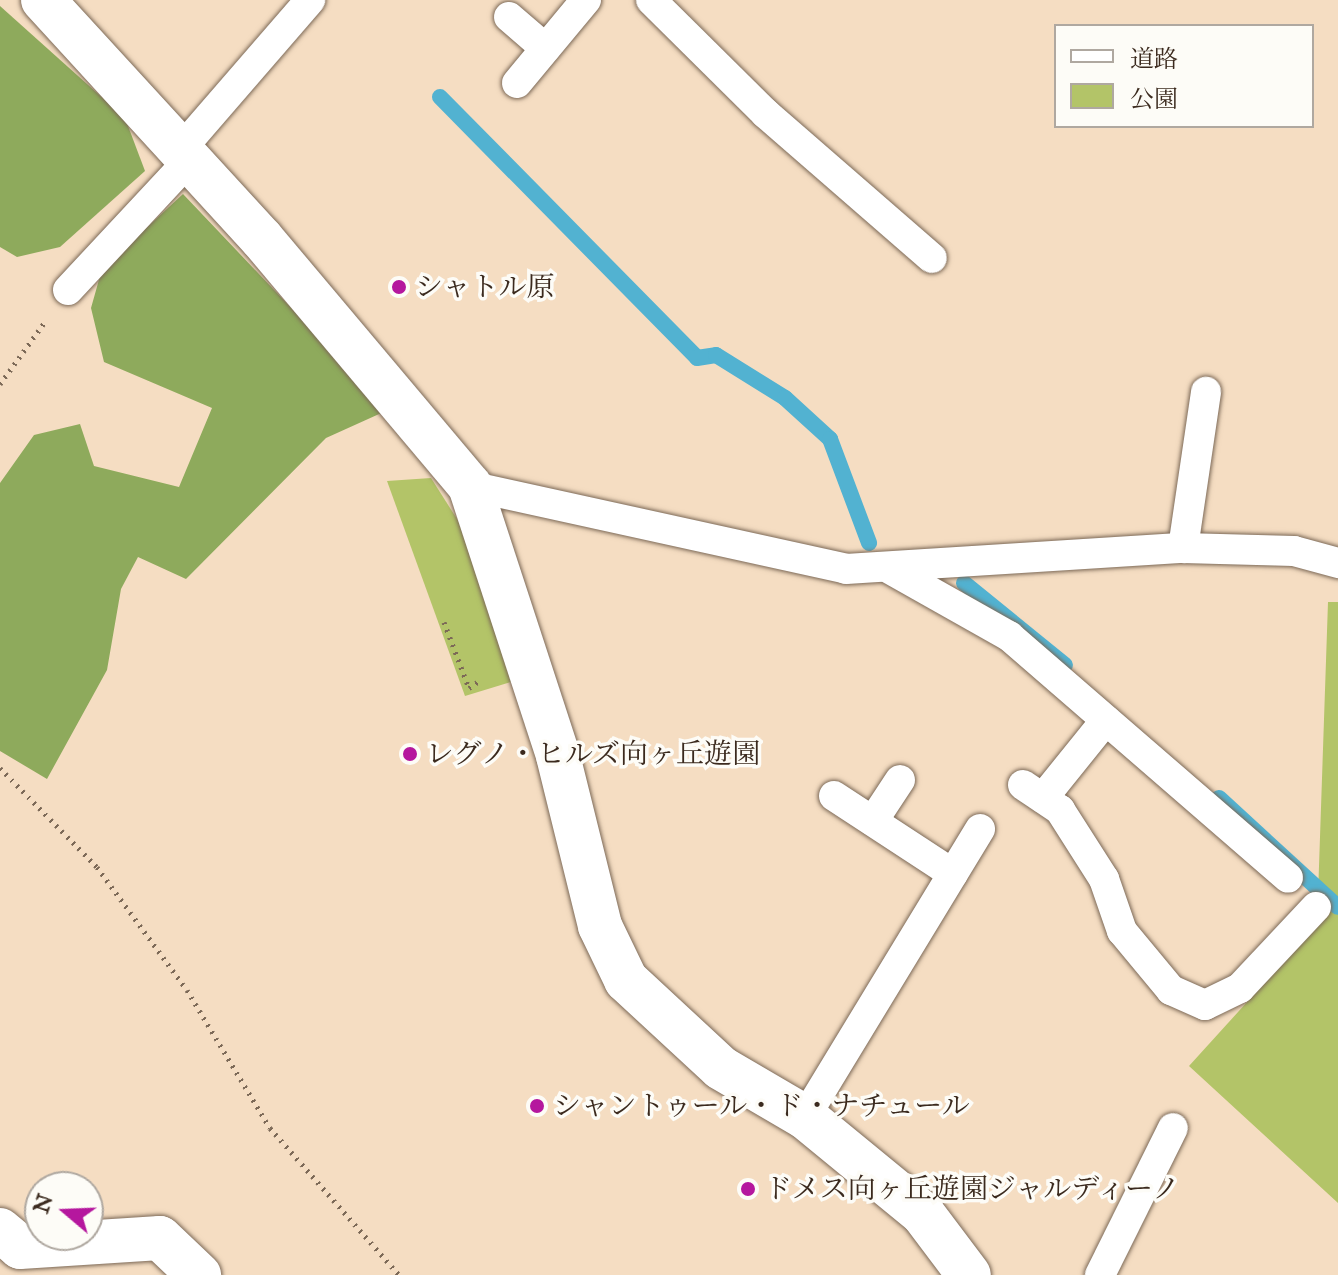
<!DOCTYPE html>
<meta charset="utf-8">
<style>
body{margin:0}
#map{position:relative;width:1338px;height:1275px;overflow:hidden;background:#f5ddc2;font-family:"IM FELL Great Primer","Noto Serif JP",serif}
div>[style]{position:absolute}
.green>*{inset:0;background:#b3c468}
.forest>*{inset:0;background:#8eaa5c}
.stream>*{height:16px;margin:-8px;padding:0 8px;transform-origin:8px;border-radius:8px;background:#52b2d1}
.path>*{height:5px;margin-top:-2.5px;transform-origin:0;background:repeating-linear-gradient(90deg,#7c6957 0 2px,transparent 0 8px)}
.roads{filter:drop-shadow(0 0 2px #7c6957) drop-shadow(0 0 2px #7c6957)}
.lane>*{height:30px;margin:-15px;padding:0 15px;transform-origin:15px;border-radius:15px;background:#fff}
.street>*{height:44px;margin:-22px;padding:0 22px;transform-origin:22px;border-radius:22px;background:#fff}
.dots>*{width:22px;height:22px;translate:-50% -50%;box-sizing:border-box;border:4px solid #fdfcf7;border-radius:50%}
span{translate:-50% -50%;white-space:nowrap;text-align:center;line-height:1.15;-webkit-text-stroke:7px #fdfcf7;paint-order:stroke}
.poi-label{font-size:28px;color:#3b2a1e}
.left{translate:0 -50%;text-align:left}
.legend{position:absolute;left:1054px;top:24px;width:260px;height:104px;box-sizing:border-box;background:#fdfcf7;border:2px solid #afa8a0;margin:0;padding:10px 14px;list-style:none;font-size:24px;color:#3b2a1e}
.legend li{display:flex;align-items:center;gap:16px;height:40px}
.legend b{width:40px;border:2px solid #afa8a0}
.north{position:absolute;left:24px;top:1171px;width:80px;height:80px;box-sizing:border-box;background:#fdfcf7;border:2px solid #afa8a0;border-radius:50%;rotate:289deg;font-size:22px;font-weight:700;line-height:32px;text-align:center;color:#3b2a1e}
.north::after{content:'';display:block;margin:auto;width:28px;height:36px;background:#b5179e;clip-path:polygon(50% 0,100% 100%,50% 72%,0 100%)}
</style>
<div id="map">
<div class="green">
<i style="clip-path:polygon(431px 478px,464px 530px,514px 681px,465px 696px,387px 481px)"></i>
<i style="clip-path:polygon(1328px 602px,1338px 602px,1338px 1203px,1189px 1066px,1317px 925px)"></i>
</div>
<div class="forest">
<i style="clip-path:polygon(0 6px,125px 118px,145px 171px,60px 247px,17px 257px,0 247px)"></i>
<i style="clip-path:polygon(183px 194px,388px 410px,326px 438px,186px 579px,138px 557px,121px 589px,107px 670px,47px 779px,0 751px,0 483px,34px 435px,80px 424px,94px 466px,179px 487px,212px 408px,104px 362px,91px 308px,102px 269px)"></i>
</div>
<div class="stream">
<i style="left:440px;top:97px;width:366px;rotate:45.4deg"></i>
<i style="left:697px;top:358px;width:19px;rotate:-9deg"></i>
<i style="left:716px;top:355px;width:81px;rotate:31.9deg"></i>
<i style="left:785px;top:398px;width:61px;rotate:42.3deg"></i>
<i style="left:830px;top:439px;width:111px;rotate:69.4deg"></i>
<i style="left:964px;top:583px;width:130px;rotate:39.1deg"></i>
<i style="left:1219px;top:798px;width:161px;rotate:42.5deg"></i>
</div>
<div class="path">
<i style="left:0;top:384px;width:75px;rotate:-54.2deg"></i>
<i style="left:444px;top:622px;width:71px;rotate:69.3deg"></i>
<i style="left:469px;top:688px;width:12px;rotate:-35deg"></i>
<i style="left:0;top:768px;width:139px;rotate:45.6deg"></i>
<i style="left:97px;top:867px;width:152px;rotate:53.8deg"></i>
<i style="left:187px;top:990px;width:161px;rotate:59deg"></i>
<i style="left:270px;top:1128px;width:196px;rotate:48.7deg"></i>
</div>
<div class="roads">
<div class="lane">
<i style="left:651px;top:0;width:161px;rotate:44.7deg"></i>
<i style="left:765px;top:113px;width:221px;rotate:41deg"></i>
<i style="left:509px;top:17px;width:48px;rotate:40.7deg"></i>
<i style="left:517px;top:83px;width:108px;rotate:-50.3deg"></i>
<i style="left:182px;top:148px;width:196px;rotate:-49.1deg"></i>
<i style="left:68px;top:290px;width:179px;rotate:-47deg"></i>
<i style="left:470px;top:486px;width:385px;rotate:12.4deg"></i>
<i style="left:846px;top:569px;width:338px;rotate:-3.6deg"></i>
<i style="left:1183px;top:548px;width:111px;rotate:1.5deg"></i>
<i style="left:1294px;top:551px;width:46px;rotate:15.3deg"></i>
<i style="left:1183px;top:548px;width:158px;rotate:-81.6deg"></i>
<i style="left:890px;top:569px;width:137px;rotate:29.4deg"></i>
<i style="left:1009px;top:636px;width:369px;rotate:40.9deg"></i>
<i style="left:1023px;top:785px;width:45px;rotate:34deg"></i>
<i style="left:1060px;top:810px;width:82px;rotate:57.5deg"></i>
<i style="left:1104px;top:879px;width:55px;rotate:70.9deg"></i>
<i style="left:1122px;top:931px;width:77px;rotate:50.3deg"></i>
<i style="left:1171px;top:990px;width:37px;rotate:24deg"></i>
<i style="left:1205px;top:1005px;width:39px;rotate:-26deg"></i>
<i style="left:1240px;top:988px;width:111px;rotate:-46.8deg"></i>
<i style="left:834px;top:796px;width:142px;rotate:33.2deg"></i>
<i style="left:1043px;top:798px;width:100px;rotate:-51.1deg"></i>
<i style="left:873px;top:821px;width:49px;rotate:-56.6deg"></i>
<i style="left:805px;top:1117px;width:337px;rotate:-58.7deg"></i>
<i style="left:1100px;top:1275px;width:164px;rotate:-63.6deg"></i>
</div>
<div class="street">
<i style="left:43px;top:0;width:324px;rotate:47.5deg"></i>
<i style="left:262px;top:239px;width:323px;rotate:49.9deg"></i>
<i style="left:470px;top:486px;width:284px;rotate:71.9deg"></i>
<i style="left:558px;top:756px;width:175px;rotate:76.1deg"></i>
<i style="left:600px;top:926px;width:60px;rotate:64.3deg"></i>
<i style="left:626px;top:980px;width:129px;rotate:42.8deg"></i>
<i style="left:721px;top:1068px;width:97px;rotate:30.3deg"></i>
<i style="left:805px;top:1117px;width:153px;rotate:39.4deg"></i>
<i style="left:923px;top:1214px;width:76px;rotate:53deg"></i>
<i style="left:0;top:1230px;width:26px;rotate:40deg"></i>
<i style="left:20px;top:1247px;width:140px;rotate:-3.7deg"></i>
<i style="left:160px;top:1238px;width:54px;rotate:43.5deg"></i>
</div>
</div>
<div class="dots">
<i style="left:399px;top:287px;background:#b5179e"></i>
<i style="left:410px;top:754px;background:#b5179e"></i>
<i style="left:537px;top:1106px;background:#b5179e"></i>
<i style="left:748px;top:1189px;background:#b5179e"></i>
</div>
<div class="poi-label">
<span class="left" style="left:415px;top:287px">シャトル原</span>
<span class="left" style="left:426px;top:754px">レグノ・ヒルズ向ヶ丘遊園</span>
<span class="left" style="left:553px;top:1106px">シャントゥール・ド・ナチュール</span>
<span class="left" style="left:764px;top:1189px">ドメス向ヶ丘遊園ジャルディーノ</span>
</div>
<ul class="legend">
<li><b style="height:10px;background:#fff"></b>道路</li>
<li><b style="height:22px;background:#b3c468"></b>公園</li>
</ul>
<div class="north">N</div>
</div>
